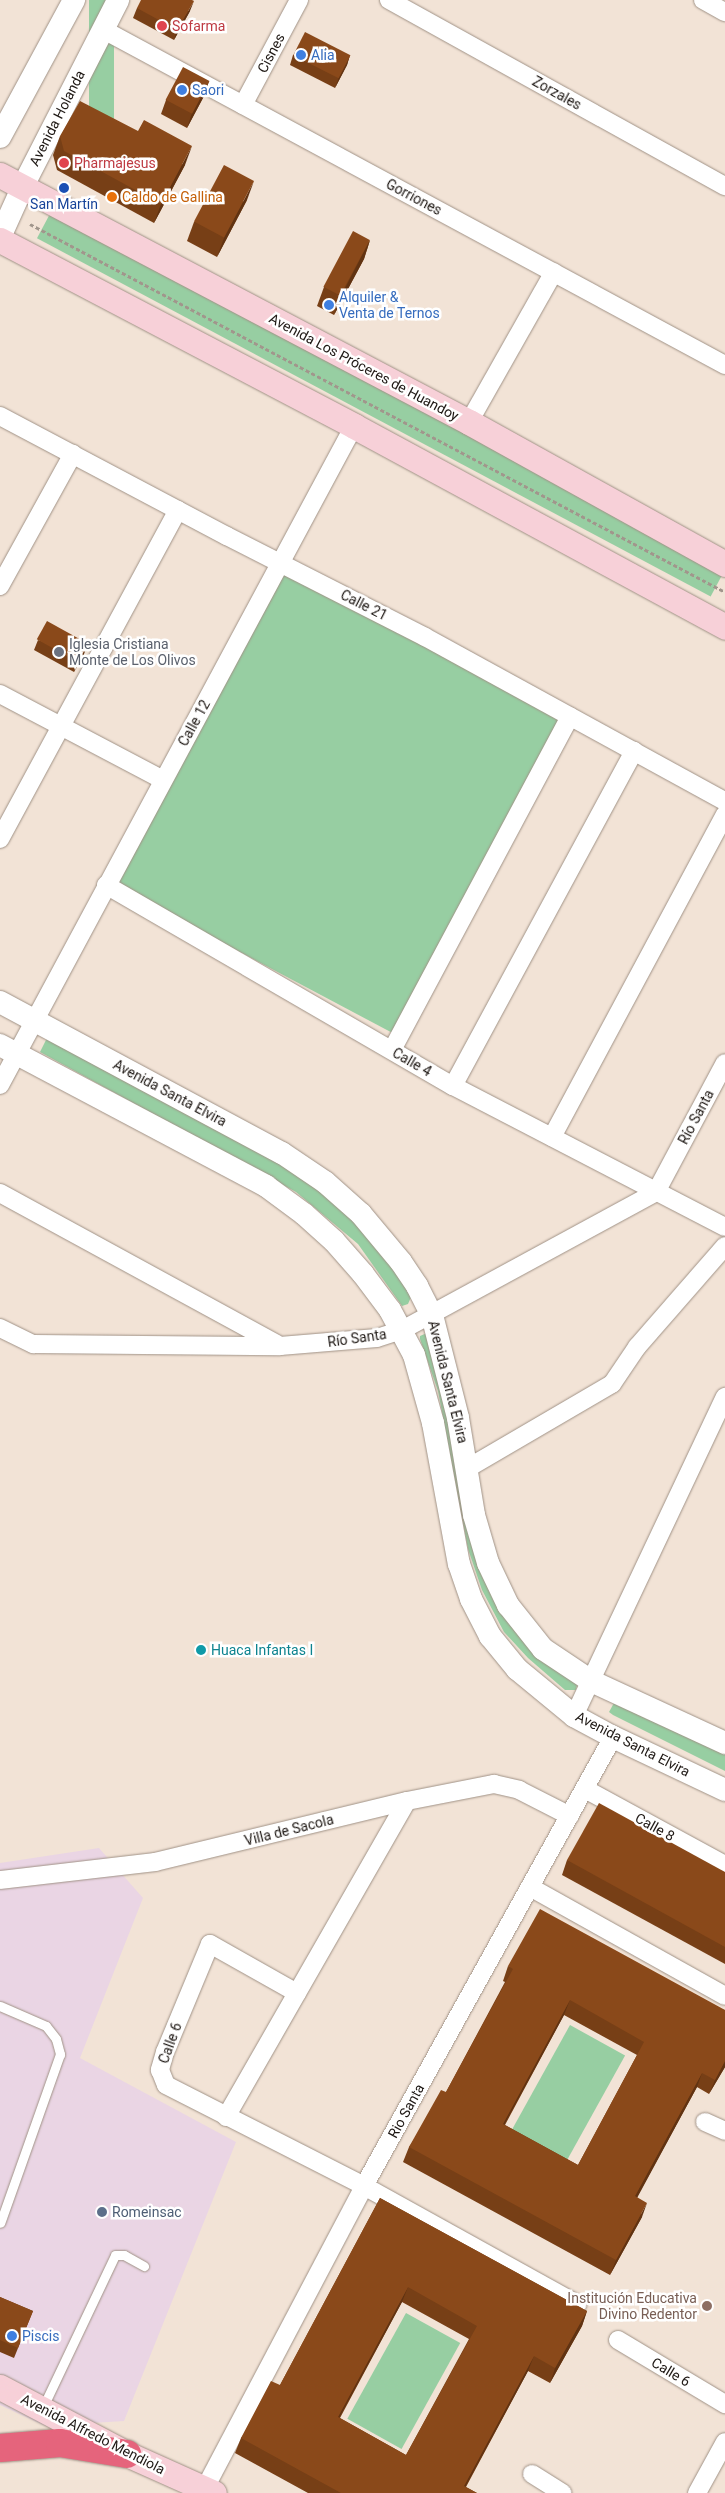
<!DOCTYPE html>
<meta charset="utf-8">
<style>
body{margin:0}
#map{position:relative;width:725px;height:2493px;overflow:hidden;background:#f2e3d6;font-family:Roboto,sans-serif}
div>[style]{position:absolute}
.industrial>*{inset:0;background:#ead5e4}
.green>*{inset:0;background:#97cea2;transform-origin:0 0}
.path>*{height:3px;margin-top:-1.5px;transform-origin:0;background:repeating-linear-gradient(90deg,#a1968c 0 4px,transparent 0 6.5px)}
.roads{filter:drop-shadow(0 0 1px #a09286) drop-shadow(0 0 1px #a09286)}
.service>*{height:9px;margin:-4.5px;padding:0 4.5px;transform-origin:4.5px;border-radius:4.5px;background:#fff}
.minor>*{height:18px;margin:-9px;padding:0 9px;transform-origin:9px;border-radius:9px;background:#fff}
.tertiary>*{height:22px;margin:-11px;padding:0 11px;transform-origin:11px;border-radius:11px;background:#fff}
.secondary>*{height:25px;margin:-12.5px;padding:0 12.5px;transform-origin:12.5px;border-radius:12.5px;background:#f7d0d8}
.motorway>*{height:28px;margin:-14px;padding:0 14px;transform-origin:14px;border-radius:14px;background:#e5647c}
.wall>*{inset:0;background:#773f16}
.shaded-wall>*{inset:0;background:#613312}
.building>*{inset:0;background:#8a491a;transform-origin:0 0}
.dots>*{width:14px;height:14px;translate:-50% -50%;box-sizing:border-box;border:2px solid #fff;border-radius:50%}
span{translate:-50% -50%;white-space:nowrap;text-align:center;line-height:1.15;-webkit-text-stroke:5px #fff;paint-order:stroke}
.health-label{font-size:14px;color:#be3a42}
.left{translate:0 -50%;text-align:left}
.street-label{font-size:14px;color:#1e1814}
.shop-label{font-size:14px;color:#366cbe}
.food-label{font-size:14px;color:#c56008}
.transit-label{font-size:14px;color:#164399}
.worship-label{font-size:14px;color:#5b616d}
.culture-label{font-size:14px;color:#0d838f}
.service-label{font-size:14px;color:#4e5e75}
.education-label{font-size:14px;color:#785e54}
.right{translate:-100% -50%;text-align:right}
</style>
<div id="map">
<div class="industrial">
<i style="clip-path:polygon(99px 1848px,143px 1898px,80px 2058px,236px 2142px,124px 2421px,45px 2426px,0 2405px,0 1863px)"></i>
</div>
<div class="green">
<i style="left:89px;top:0;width:25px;height:157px"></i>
<i style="left:52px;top:210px;width:763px;height:32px;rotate:28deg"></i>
<i style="left:284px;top:571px;width:316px;height:357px;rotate:28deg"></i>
<i style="clip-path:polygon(48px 1036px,298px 1172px,360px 1224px,395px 1270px,411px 1297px,408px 1304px,402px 1306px,358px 1244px,296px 1192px,40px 1052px)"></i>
<i style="clip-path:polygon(427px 1333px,484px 1571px,578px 1680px,576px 1690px,565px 1690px,528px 1658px,504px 1632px,482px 1590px,468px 1549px,438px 1391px,420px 1339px,420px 1336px)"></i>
<i style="clip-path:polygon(614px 1703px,725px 1751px,725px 1771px,613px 1715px,609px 1712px)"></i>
<i style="left:570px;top:2025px;width:63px;height:121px;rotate:29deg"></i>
<i style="left:406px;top:2313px;width:62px;height:121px;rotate:29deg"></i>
</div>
<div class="path">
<i style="left:30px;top:224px;width:786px;rotate:27.9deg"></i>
</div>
<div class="roads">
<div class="service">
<i style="left:0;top:2006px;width:50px;rotate:23.5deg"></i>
<i style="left:46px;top:2026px;width:16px;rotate:52deg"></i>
<i style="left:56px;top:2039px;width:16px;rotate:75deg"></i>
<i style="left:60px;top:2054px;width:179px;rotate:109.5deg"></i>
<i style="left:42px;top:2409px;width:170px;rotate:-64.6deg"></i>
<i style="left:115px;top:2255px;width:9px"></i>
<i style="left:124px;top:2255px;width:23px;rotate:29deg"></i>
</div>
<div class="minor">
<i style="left:389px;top:0;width:384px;rotate:29deg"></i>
<i style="left:703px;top:0;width:25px;rotate:29deg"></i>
<i style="left:102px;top:29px;width:708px;rotate:28.34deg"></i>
<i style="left:243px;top:105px;width:119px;rotate:-61.9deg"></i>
<i style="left:0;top:416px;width:257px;rotate:27.9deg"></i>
<i style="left:227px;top:536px;width:222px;rotate:27deg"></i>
<i style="left:425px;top:637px;width:342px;rotate:28.7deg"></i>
<i style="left:469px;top:422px;width:172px;rotate:-60.5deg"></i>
<i style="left:0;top:586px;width:151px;rotate:-61.1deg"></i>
<i style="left:0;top:694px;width:184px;rotate:27.8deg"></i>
<i style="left:0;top:839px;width:374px;rotate:-61.6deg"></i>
<i style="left:106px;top:885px;width:401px;rotate:30.1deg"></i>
<i style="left:453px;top:1086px;width:306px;rotate:27.4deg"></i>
<i style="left:392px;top:1050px;width:378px;rotate:-61.9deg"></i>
<i style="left:0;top:1085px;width:748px;rotate:-61.76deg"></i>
<i style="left:453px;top:1086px;width:381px;rotate:-61.6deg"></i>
<i style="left:552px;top:1137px;width:366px;rotate:-61.8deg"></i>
<i style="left:0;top:1193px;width:315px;rotate:28.6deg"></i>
<i style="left:0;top:1328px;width:37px;rotate:26deg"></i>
<i style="left:33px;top:1344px;width:247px;rotate:0.5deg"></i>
<i style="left:280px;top:1346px;width:97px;rotate:-4.7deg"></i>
<i style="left:377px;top:1338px;width:26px;rotate:-18deg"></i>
<i style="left:402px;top:1330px;width:289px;rotate:-28.5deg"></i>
<i style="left:656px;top:1192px;width:146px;rotate:-61.9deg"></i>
<i style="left:468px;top:1468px;width:167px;rotate:-30.3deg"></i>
<i style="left:612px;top:1384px;width:45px;rotate:-56deg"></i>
<i style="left:637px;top:1347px;width:134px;rotate:-48.9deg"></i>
<i style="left:574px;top:1716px;width:353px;rotate:-64.7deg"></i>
<i style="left:585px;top:1789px;width:159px;rotate:28.5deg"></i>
<i style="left:0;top:1880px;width:156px;rotate:-6.6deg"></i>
<i style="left:155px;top:1862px;width:259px;rotate:-13.6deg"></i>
<i style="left:407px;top:1801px;width:89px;rotate:-11.1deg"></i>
<i style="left:494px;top:1784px;width:26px;rotate:13deg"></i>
<i style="left:519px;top:1790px;width:57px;rotate:27deg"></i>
<i style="left:530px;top:1887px;width:223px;rotate:29.2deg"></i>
<i style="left:297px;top:1993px;width:100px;rotate:-150.6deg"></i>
<i style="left:210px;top:1944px;width:117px;rotate:112.6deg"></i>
<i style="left:165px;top:2052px;width:19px;rotate:106deg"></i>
<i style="left:160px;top:2070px;width:16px;rotate:68deg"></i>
<i style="left:166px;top:2085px;width:222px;rotate:27deg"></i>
<i style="left:364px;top:2186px;width:244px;rotate:29deg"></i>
<i style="left:226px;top:2117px;width:364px;rotate:-60.2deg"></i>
<i style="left:705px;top:2122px;width:22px;rotate:24deg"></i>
<i style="left:618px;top:2340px;width:125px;rotate:30.9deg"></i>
<i style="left:532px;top:2474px;width:36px;rotate:32deg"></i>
<i style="left:205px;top:2488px;width:341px;rotate:-62.2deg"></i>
<i style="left:364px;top:2186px;width:513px;rotate:-60.99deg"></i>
<i style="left:697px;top:2493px;width:58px;rotate:-61.2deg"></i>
</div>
<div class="tertiary">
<i style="left:0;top:137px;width:156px;rotate:-61.6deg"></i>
<i style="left:0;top:237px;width:56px;rotate:-65.7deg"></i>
<i style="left:23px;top:186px;width:209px;rotate:-62.9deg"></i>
<i style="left:0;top:1002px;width:320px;rotate:28.2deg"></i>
<i style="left:282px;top:1153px;width:52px;rotate:34deg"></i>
<i style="left:325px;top:1182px;width:48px;rotate:41.6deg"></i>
<i style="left:361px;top:1214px;width:62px;rotate:50.2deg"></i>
<i style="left:401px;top:1262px;width:29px;rotate:56deg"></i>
<i style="left:417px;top:1286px;width:33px;rotate:63deg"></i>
<i style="left:432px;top:1315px;width:106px;rotate:75.8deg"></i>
<i style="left:458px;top:1418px;width:98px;rotate:80.6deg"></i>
<i style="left:474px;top:1515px;width:50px;rotate:73.7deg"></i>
<i style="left:488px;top:1563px;width:47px;rotate:64.5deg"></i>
<i style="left:508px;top:1605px;width:56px;rotate:51.5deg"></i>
<i style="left:543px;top:1649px;width:58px;rotate:33.7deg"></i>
<i style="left:591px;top:1681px;width:148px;rotate:24.8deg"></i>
<i style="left:0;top:1045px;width:301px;rotate:27.9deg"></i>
<i style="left:266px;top:1186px;width:47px;rotate:36.4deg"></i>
<i style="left:304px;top:1214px;width:40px;rotate:42deg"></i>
<i style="left:334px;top:1241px;width:44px;rotate:48.7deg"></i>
<i style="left:363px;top:1274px;width:45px;rotate:53.1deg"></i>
<i style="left:390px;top:1310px;width:51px;rotate:61.9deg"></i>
<i style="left:414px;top:1355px;width:71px;rotate:74.4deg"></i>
<i style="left:433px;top:1423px;width:143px;rotate:79.6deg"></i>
<i style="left:459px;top:1564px;width:37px;rotate:71deg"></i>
<i style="left:471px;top:1599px;width:42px;rotate:62.8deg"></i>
<i style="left:490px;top:1636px;width:43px;rotate:50.7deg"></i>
<i style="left:517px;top:1669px;width:74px;rotate:39.5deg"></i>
<i style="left:574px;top:1716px;width:44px;rotate:28.3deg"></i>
<i style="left:613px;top:1737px;width:124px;rotate:25.3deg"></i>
</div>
<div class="secondary">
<i style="left:0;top:175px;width:530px;rotate:27.77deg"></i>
<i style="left:469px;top:422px;width:293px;rotate:29deg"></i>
<i style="left:0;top:240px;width:400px;rotate:27.7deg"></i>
<i style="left:354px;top:426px;width:422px;rotate:28.4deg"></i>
<i style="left:0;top:2387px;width:144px;rotate:27.8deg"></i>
<i style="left:127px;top:2454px;width:95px;rotate:24.1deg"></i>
</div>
<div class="motorway">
<i style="left:0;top:2448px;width:60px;rotate:-4.8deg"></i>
<i style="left:60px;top:2443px;width:68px;rotate:9.3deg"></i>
</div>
</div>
<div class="wall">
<i style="clip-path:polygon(137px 8px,190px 11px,174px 40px,133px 18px)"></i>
<i style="clip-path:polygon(293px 55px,350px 55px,347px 65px,335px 88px,290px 65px)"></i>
<i style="clip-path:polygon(209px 81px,204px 96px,187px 128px,161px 114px,166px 100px)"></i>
<i style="clip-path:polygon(60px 136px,185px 165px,154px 223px,57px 170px,53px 155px)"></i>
<i style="clip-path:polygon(247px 200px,217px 257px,187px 241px,194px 222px)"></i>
<i style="clip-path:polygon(370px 240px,364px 259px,334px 315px,317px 306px,324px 287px)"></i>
<i style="clip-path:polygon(38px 640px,84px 654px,74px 672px,34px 650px)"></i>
<i style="clip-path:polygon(567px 1860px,725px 1872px,725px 1964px,562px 1875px)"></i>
<i style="clip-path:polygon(evenodd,508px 1966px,725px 2010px,725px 2067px,709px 2094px,697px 2087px,637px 2197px,642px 2217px,610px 2275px,403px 2162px,409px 2147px,446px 2092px,505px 1982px,503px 1981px,508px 1966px,564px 2015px,637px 2055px,578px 2165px,505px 2125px,564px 2015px)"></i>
<i style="clip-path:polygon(evenodd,380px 2198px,587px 2311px,582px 2326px,550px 2383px,528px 2371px,466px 2487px,477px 2493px,308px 2493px,235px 2453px,241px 2438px,280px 2385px,380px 2198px,402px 2302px,469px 2339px,406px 2455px,340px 2418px,402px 2302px)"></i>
<i style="clip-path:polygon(0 2297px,33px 2311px,14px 2358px,0 2352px)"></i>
</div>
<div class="shaded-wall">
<i style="clip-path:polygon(194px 1px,190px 11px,174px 40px,177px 30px)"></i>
<i style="clip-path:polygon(350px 55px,347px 65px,335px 88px,339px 77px)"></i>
<i style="clip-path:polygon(209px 81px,204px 96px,187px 128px,192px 113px)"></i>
<i style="clip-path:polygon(192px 146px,185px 165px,154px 223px,161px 204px)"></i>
<i style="clip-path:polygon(254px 181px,247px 200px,217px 257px,224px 238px)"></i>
<i style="clip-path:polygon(370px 240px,364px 259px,334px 315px,341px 296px)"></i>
<i style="clip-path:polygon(88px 644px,84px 654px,74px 672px,78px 662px)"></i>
<i style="clip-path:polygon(570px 2000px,564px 2015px,497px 2138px,503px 2124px)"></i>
<i style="clip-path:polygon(725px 2061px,725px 2067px,709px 2094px,715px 2080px)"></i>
<i style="clip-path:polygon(702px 2073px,697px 2087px,630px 2211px,635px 2196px)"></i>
<i style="clip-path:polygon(647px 2203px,642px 2217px,610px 2275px,616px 2260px)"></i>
<i style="clip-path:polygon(408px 2287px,402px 2302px,332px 2431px,338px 2417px)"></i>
<i style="clip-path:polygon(587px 2311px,582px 2326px,550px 2383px,555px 2368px)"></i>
<i style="clip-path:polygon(534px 2356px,528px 2371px,462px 2493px,464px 2486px)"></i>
</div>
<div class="building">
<i style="clip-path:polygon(141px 0,192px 0,194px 1px,177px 30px,137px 8px)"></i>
<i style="left:305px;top:32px;width:51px;height:26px;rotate:27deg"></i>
<i style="left:183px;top:67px;width:30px;height:37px;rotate:28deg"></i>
<i style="clip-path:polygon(80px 101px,138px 131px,144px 120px,192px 146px,161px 204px,64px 151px,60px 136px)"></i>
<i style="left:224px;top:165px;width:34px;height:64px;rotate:28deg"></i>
<i style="left:353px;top:231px;width:19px;height:63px;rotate:28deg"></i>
<i style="left:47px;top:621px;width:47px;height:21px;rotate:29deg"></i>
<i style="clip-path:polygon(599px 1803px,725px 1872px,725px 1947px,567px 1860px)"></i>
<i style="clip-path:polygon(evenodd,540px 1909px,725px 2010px,725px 2061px,715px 2080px,702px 2073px,635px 2196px,647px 2203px,616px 2260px,409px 2147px,441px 2090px,446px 2092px,513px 1969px,508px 1966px,540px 1909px,570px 2000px,644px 2042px,578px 2165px,503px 2124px,570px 2000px)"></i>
<i style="clip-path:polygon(evenodd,380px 2198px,587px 2311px,555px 2368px,534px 2356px,464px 2486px,477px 2493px,341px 2493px,241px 2438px,271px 2381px,280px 2385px,380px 2198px,408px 2287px,477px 2326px,406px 2455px,338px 2417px,408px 2287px)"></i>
<i style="clip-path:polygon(0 2297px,33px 2311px,18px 2348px,0 2340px)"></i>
</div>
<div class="dots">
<i style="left:162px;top:26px;background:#e0444e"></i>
<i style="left:301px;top:55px;background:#3f7fe0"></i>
<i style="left:182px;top:90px;background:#3f7fe0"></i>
<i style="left:64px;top:163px;background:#e0444e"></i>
<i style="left:64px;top:188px;background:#1a4fb4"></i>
<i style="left:112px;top:197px;background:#e8710a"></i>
<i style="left:329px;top:305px;background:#3f7fe0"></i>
<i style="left:59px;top:652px;background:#6b7280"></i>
<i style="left:201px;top:1650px;background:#0f9aa8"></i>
<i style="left:102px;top:2212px;background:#5c6f8a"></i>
<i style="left:707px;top:2306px;background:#8d6e63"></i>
<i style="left:12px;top:2336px;background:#3f7fe0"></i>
</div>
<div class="health-label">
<span class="left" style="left:172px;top:26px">Sofarma</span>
<span class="left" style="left:74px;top:163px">Pharmajesus</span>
</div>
<div class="street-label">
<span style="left:271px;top:53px;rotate:-62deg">Cisnes</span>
<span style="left:557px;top:93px;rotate:29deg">Zorzales</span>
<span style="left:57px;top:118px;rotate:-63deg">Avenida Holanda</span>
<span style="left:414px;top:197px;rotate:28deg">Gorriones</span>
<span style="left:364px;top:367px;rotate:28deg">Avenida Los Próceres de Huandoy</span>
<span style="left:364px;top:605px;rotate:27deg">Calle 21</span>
<span style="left:194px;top:723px;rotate:-61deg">Calle 12</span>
<span style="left:412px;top:1062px;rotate:30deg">Calle 4</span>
<span style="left:170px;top:1093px;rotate:28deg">Avenida Santa Elvira</span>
<span style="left:696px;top:1117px;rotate:-62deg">Río Santa</span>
<span style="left:357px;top:1338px;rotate:-8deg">Río Santa</span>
<span style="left:448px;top:1382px;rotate:76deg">Avenida Santa Elvira</span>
<span style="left:633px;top:1744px;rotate:27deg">Avenida Santa Elvira</span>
<span style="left:655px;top:1827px;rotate:29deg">Calle 8</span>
<span style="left:289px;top:1830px;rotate:-14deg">Villa de Sacola</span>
<span style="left:170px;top:2043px;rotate:-70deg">Calle 6</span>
<span style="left:406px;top:2111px;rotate:-61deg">Rio Santa</span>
<span style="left:671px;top:2372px;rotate:31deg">Calle 6</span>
<span style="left:93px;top:2434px;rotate:27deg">Avenida Alfredo Mendiola</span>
</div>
<div class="shop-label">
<span class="left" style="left:311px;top:55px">Alia</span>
<span class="left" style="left:192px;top:90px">Saori</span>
<span class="left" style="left:339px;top:305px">Alquiler &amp;<br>Venta de Ternos</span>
<span class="left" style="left:22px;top:2336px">Piscis</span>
</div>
<div class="food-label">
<span class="left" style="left:122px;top:197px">Caldo de Gallina</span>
</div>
<div class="transit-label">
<span style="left:64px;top:204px">San Martín</span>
</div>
<div class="worship-label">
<span class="left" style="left:69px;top:652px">Iglesia Cristiana<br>Monte de Los Olivos</span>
</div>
<div class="culture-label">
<span class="left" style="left:211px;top:1650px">Huaca Infantas I</span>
</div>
<div class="service-label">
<span class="left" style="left:112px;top:2212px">Romeinsac</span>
</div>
<div class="education-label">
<span class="right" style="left:697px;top:2306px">Institución Educativa<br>Divino Redentor</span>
</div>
</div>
